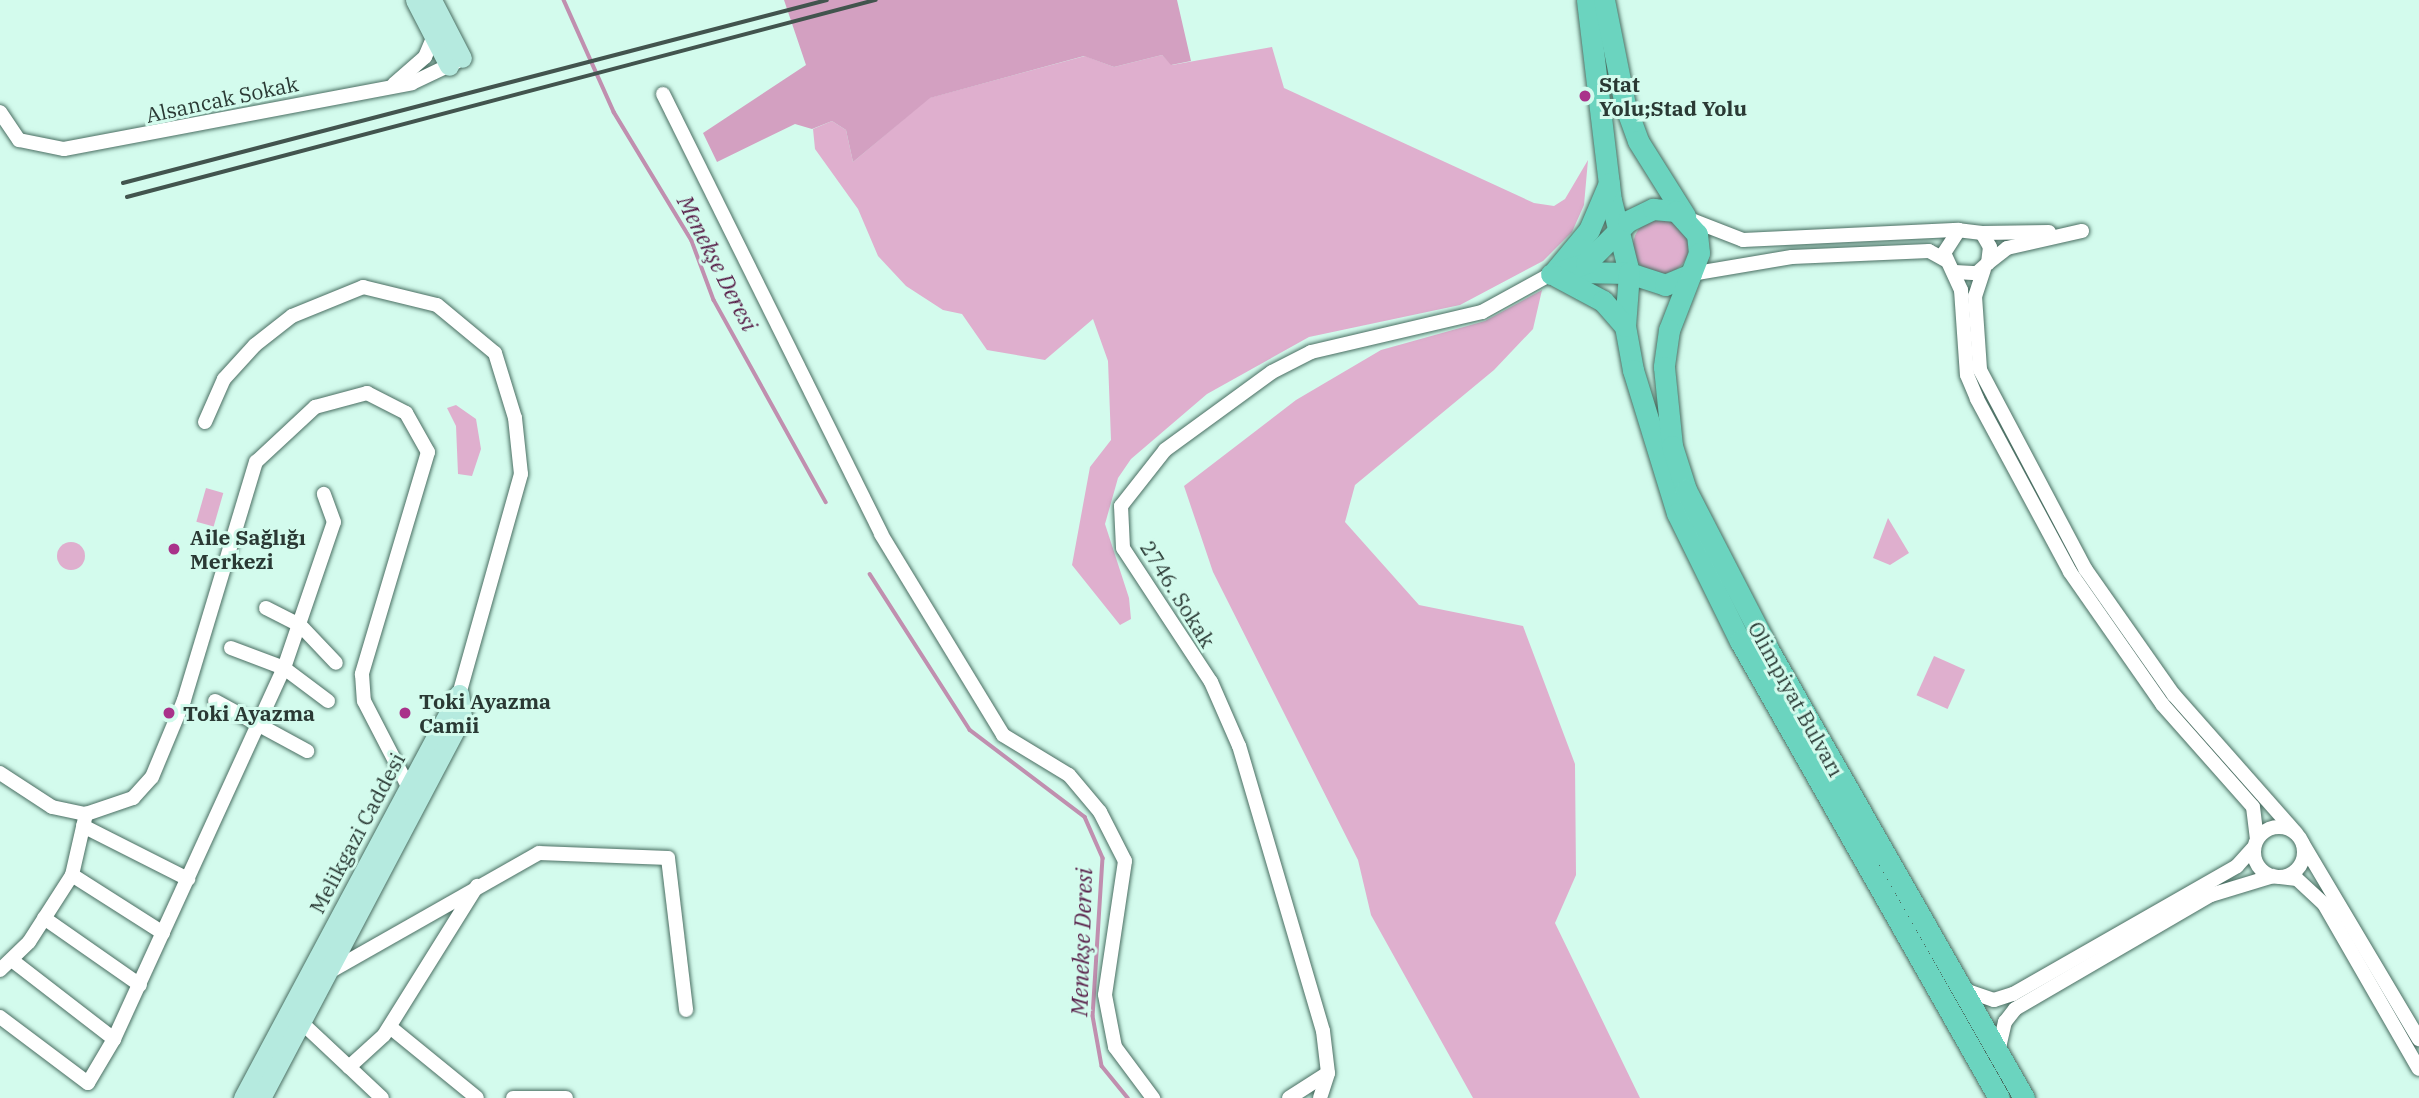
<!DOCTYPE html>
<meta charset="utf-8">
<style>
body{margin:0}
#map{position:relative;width:2419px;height:1098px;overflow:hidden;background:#d3fbed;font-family:"IBM Plex Serif",serif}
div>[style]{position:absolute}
.green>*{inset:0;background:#dfafce;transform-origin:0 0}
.round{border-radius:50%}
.forest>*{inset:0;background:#d3a0c1}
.stream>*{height:3.5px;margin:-1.75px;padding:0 1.75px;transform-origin:1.75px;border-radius:1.75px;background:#c08faf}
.roads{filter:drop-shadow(0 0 2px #4a6e62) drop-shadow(0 0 2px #4a6e62)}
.street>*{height:14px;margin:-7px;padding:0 7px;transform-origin:7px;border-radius:7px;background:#fff}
.street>.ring{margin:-7px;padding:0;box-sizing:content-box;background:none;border:14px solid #fff;border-radius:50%}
.secondary>*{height:19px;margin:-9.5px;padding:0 9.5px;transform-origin:9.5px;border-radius:9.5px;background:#b5eadf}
.primary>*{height:21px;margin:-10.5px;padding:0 10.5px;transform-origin:10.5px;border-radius:10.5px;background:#6bd4bf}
.rail>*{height:3.5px;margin:-1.75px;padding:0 1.75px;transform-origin:1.75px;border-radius:1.75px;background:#42544e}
.dots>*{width:19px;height:19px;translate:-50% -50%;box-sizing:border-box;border:4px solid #d3fbed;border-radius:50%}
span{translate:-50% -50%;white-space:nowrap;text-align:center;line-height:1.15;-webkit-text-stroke:6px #d3fbed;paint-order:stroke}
.poi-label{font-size:21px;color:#2a3934;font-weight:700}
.left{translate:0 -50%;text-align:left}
.street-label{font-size:21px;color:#2a3934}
.water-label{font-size:23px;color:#561b46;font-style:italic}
</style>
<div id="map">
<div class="green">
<i style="clip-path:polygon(1272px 47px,1284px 88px,1534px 203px,1554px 206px,1565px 199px,1588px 160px,1584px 205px,1572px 232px,1543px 261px,1460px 305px,1309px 337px,1207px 394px,1131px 459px,1118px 478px,1105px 524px,1129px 598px,1131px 619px,1120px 625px,1072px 565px,1090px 467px,1111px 440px,1108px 361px,1093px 319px,1045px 360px,987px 350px,962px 314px,943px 310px,906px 286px,878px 256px,858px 209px,815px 149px,813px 129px,832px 121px,846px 130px,853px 162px,929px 98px,1085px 56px,1114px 67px,1162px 55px,1172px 65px)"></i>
<i class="round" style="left:1633px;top:218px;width:56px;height:56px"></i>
<i style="clip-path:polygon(1542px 290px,1533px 329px,1494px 370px,1355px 485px,1345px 522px,1419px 605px,1523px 626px,1575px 764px,1576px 875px,1555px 923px,1640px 1098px,1473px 1098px,1371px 915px,1358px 860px,1213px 572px,1184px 486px,1296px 400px,1381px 350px,1485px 321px)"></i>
<i style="clip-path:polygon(456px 405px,476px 419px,481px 449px,472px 476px,458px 474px,456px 426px,447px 408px)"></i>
<i style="left:206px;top:488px;width:18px;height:35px;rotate:16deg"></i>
<i style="clip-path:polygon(1888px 518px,1909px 553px,1890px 565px,1873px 558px)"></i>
<i class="round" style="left:57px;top:542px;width:28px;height:28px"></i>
<i style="left:1934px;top:656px;width:34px;height:43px;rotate:24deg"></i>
</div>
<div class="forest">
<i style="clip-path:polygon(784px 0,1177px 0,1191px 61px,1171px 65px,1162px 55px,1114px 67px,1084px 56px,930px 98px,853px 162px,846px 130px,832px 121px,812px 129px,795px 124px,717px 162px,703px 133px,806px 65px)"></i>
</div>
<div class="stream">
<i style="left:564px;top:0;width:123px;rotate:65.9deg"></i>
<i style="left:614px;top:112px;width:151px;rotate:58.8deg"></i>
<i style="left:692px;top:241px;width:63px;rotate:69.6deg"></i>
<i style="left:714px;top:300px;width:231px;rotate:61deg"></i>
<i style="left:870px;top:574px;width:185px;rotate:57.3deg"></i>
<i style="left:970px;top:730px;width:144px;rotate:37.1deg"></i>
<i style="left:1085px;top:817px;width:45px;rotate:66.3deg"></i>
<i style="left:1103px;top:858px;width:158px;rotate:93.6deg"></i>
<i style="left:1093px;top:1016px;width:51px;rotate:79.8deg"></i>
<i style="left:1102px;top:1066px;width:41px;rotate:50.9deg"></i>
</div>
<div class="roads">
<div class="street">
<i style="left:394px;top:84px;width:41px;rotate:-41.1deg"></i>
<i style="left:425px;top:57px;width:23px;rotate:-67deg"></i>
<i style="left:663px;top:94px;width:491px;rotate:63.6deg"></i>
<i style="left:881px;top:534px;width:235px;rotate:58.7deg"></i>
<i style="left:1003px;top:735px;width:77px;rotate:31.2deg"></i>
<i style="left:1069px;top:775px;width:48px;rotate:50deg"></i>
<i style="left:1100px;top:812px;width:55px;rotate:63deg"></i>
<i style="left:1125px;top:861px;width:135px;rotate:98.5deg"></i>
<i style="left:1105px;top:995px;width:53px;rotate:79.1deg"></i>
<i style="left:1115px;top:1047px;width:64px;rotate:53.3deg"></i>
<i style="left:0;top:112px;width:34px;rotate:56deg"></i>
<i style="left:19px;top:140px;width:46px;rotate:11.3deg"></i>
<i style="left:64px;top:149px;width:354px;rotate:-10.7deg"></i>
<i style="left:412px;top:83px;width:49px;rotate:-25.5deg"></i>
<i style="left:1689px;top:219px;width:58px;rotate:21.3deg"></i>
<i style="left:1743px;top:240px;width:216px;rotate:-2.7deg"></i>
<i style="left:1982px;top:233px;width:67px;rotate:-0.9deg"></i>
<i style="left:1988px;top:263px;width:24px;rotate:-38deg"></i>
<i style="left:2007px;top:248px;width:77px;rotate:-12.8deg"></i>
<i style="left:1984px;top:269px;width:28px;rotate:108deg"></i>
<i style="left:1975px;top:296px;width:74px;rotate:86.1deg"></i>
<i style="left:1980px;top:370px;width:226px;rotate:62.1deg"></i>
<i style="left:2086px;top:570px;width:153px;rotate:54.9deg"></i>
<i style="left:2174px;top:695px;width:184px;rotate:48.5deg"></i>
<i style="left:1955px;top:272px;width:22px;rotate:3deg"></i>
<i style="left:1977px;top:273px;width:15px;rotate:-42deg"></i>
<i style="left:1988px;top:263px;width:16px;rotate:-83deg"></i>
<i style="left:1990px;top:247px;width:16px;rotate:-120deg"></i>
<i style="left:1982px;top:233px;width:23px;rotate:-173deg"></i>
<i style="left:1959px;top:230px;width:27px;rotate:123deg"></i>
<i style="left:1944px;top:253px;width:41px;rotate:65.3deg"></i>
<i style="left:1961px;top:290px;width:85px;rotate:86deg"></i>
<i style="left:1967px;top:375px;width:26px;rotate:67deg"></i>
<i style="left:1977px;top:399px;width:196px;rotate:61.7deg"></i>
<i style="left:2070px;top:572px;width:161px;rotate:55.1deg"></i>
<i style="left:2162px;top:704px;width:137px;rotate:48.5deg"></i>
<i style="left:2253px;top:807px;width:32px;rotate:83deg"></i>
<i style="left:1691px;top:274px;width:102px;rotate:-9.6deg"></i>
<i style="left:1792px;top:257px;width:137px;rotate:-2.5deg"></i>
<i style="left:1929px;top:251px;width:18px;rotate:29deg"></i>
<i style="left:205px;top:422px;width:47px;rotate:-66.2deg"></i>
<i style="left:224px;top:379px;width:46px;rotate:-47.6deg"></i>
<i style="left:255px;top:345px;width:47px;rotate:-38.1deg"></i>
<i style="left:292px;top:316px;width:77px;rotate:-22.2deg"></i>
<i style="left:363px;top:287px;width:76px;rotate:13.7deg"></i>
<i style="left:437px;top:305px;width:75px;rotate:39.6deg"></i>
<i style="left:495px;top:353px;width:68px;rotate:72.9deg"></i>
<i style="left:515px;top:418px;width:56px;rotate:83.9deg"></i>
<i style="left:521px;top:474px;width:229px;rotate:105.7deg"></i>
<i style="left:266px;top:608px;width:38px;rotate:27deg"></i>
<i style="left:300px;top:625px;width:52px;rotate:46.5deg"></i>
<i style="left:231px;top:648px;width:57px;rotate:20.7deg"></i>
<i style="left:284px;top:668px;width:55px;rotate:36.9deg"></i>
<i style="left:215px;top:701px;width:105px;rotate:28.5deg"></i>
<i style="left:0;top:773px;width:62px;rotate:33.2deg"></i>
<i style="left:52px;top:807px;width:35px;rotate:12deg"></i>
<i style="left:86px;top:814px;width:50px;rotate:-18.8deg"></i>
<i style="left:133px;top:798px;width:28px;rotate:-48deg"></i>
<i style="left:152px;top:777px;width:83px;rotate:-67.4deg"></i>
<i style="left:184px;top:700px;width:249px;rotate:-73.2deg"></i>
<i style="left:256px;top:462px;width:81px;rotate:-43deg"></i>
<i style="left:315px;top:407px;width:54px;rotate:-15.1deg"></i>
<i style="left:367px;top:393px;width:44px;rotate:27.1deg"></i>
<i style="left:406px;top:413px;width:45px;rotate:60.6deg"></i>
<i style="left:428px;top:452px;width:232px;rotate:106.6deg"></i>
<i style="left:362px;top:674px;width:27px;rotate:86deg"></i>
<i style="left:364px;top:701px;width:105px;rotate:62.7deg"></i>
<i style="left:83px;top:826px;width:118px;rotate:26.8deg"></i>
<i class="ring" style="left:2254px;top:827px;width:36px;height:36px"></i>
<i style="left:2303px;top:844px;width:227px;rotate:59.3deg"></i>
<i style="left:72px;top:875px;width:108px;rotate:32.5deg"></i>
<i style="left:2280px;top:877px;width:17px;rotate:7deg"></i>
<i style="left:2297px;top:879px;width:37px;rotate:43deg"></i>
<i style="left:2324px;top:904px;width:190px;rotate:60.1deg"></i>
<i style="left:44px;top:918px;width:117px;rotate:34.9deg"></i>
<i style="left:13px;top:961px;width:128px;rotate:37.7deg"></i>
<i style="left:0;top:970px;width:40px;rotate:-44deg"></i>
<i style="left:29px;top:942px;width:80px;rotate:-57.3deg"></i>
<i style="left:72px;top:875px;width:63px;rotate:-77.1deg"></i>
<i style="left:324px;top:975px;width:247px;rotate:-29.6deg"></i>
<i style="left:539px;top:853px;width:129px;rotate:2.2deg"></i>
<i style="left:668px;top:858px;width:153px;rotate:83.2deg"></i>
<i style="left:1962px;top:989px;width:34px;rotate:19deg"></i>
<i style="left:1994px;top:1000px;width:20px;rotate:-18deg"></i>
<i style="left:2013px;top:994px;width:258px;rotate:-29.7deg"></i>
<i style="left:2237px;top:866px;width:25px;rotate:-48deg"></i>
<i style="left:0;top:1017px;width:110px;rotate:36.9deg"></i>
<i style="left:88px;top:1083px;width:51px;rotate:-59.4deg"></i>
<i style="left:114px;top:1039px;width:408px;rotate:-65.4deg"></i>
<i style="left:284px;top:668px;width:154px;rotate:-71.1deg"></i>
<i style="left:334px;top:522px;width:30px;rotate:-110deg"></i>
<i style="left:301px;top:1022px;width:66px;rotate:43.2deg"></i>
<i style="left:349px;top:1067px;width:47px;rotate:-42.4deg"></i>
<i style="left:384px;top:1035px;width:176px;rotate:-58deg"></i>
<i style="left:390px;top:1027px;width:112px;rotate:39.2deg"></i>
<i style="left:1998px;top:1052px;width:31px;rotate:-77deg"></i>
<i style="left:2005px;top:1022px;width:16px;rotate:-52deg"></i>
<i style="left:2015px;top:1009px;width:227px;rotate:-30.2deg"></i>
<i style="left:2211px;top:895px;width:65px;rotate:-17deg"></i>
<i style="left:349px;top:1067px;width:45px;rotate:43.2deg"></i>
<i style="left:513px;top:1098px;width:53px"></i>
<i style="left:1289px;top:1098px;width:46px;rotate:-32.7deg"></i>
<i style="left:1320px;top:1098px;width:26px;rotate:-72deg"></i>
<i style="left:1328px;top:1073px;width:42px;rotate:-96.8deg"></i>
<i style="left:1323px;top:1031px;width:297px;rotate:-106.4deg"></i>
<i style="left:1239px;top:746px;width:70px;rotate:-113.6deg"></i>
<i style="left:1211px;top:682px;width:160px;rotate:-123.3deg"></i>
<i style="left:1123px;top:548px;width:42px;rotate:-92.7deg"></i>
<i style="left:1121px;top:506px;width:71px;rotate:-51.8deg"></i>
<i style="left:1165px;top:450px;width:132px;rotate:-36.1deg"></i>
<i style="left:1272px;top:372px;width:44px;rotate:-27.1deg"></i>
<i style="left:1311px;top:352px;width:176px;rotate:-13.2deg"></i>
<i style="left:1482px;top:312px;width:79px;rotate:-28.8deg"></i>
</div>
<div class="secondary">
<i style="left:415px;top:0;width:74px;rotate:62.7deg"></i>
<i style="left:432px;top:0;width:65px;rotate:62.7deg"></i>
<i style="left:243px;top:1098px;width:458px;rotate:-61.9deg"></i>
<i style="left:261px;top:1098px;width:431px;rotate:-62.2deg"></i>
<i style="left:462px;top:717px;width:23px;rotate:-97deg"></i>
</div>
<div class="primary">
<i style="left:1587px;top:0;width:201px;rotate:83.2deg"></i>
<i style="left:1611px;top:200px;width:75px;rotate:76.1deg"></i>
<i style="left:1604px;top:0;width:107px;rotate:78.7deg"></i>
<i style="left:1625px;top:105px;width:38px;rotate:70deg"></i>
<i style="left:1638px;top:141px;width:89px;rotate:57.9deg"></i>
<i style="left:1555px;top:271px;width:53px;rotate:-50.3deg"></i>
<i style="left:1589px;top:230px;width:51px;rotate:-66.9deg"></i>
<i style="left:1574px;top:272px;width:55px;rotate:1deg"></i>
<i style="left:1629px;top:273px;width:38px;rotate:18deg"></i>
<i style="left:1665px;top:285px;width:28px;rotate:-23deg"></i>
<i style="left:1629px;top:273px;width:53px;rotate:94.3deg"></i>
<i style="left:1625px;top:326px;width:45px;rotate:79.7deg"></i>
<i style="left:1633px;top:370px;width:150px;rotate:72.9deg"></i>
<i style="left:1677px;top:513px;width:143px;rotate:63.8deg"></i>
<i style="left:1740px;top:641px;width:525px;rotate:60.46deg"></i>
<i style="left:1551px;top:274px;width:37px;rotate:-17deg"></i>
<i style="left:1586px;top:263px;width:59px;rotate:-45deg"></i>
<i style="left:1628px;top:221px;width:28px;rotate:-26deg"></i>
<i style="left:1653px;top:209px;width:23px;rotate:5deg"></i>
<i style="left:1676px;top:211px;width:31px;rotate:48deg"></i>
<i style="left:1697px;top:234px;width:19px;rotate:84deg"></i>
<i style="left:1699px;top:253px;width:83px;rotate:111.3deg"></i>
<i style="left:1669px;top:330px;width:37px;rotate:98deg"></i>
<i style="left:1664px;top:367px;width:79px;rotate:84.2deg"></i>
<i style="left:1672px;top:446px;width:46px;rotate:72.3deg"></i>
<i style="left:1686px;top:490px;width:179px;rotate:62.7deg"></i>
<i style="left:1768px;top:649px;width:517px;rotate:60.31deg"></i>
<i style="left:1556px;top:276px;width:53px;rotate:28deg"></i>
<i style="left:1603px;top:301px;width:33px;rotate:49deg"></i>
</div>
</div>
<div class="rail">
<i style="left:123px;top:183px;width:727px;rotate:-14.57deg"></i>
<i style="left:127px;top:197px;width:774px;rotate:-14.75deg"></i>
</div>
<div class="dots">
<i style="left:1585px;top:96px;background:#a9328a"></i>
<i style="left:174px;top:549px;background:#a9328a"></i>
<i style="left:169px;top:713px;background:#a9328a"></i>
<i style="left:405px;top:713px;background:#a9328a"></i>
</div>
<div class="poi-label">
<span class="left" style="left:1599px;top:96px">Stat<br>Yolu;Stad Yolu</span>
<span class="left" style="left:190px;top:549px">Aile Sağlığı<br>Merkezi</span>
<span class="left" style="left:419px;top:713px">Toki Ayazma<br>Camii</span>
<span class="left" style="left:183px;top:713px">Toki Ayazma</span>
</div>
<div class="street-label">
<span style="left:222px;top:99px;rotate:-12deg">Alsancak Sokak</span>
<span style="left:1178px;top:594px;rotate:58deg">2746. Sokak</span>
<span style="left:1796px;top:699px;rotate:61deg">Olimpiyat Bulvarı</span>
<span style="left:357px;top:833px;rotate:-62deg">Melikgazi Caddesi</span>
</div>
<div class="water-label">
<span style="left:718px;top:263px;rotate:63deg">Menekşe Deresi</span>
<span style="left:1081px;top:942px;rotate:-88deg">Menekşe Deresi</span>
</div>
</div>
